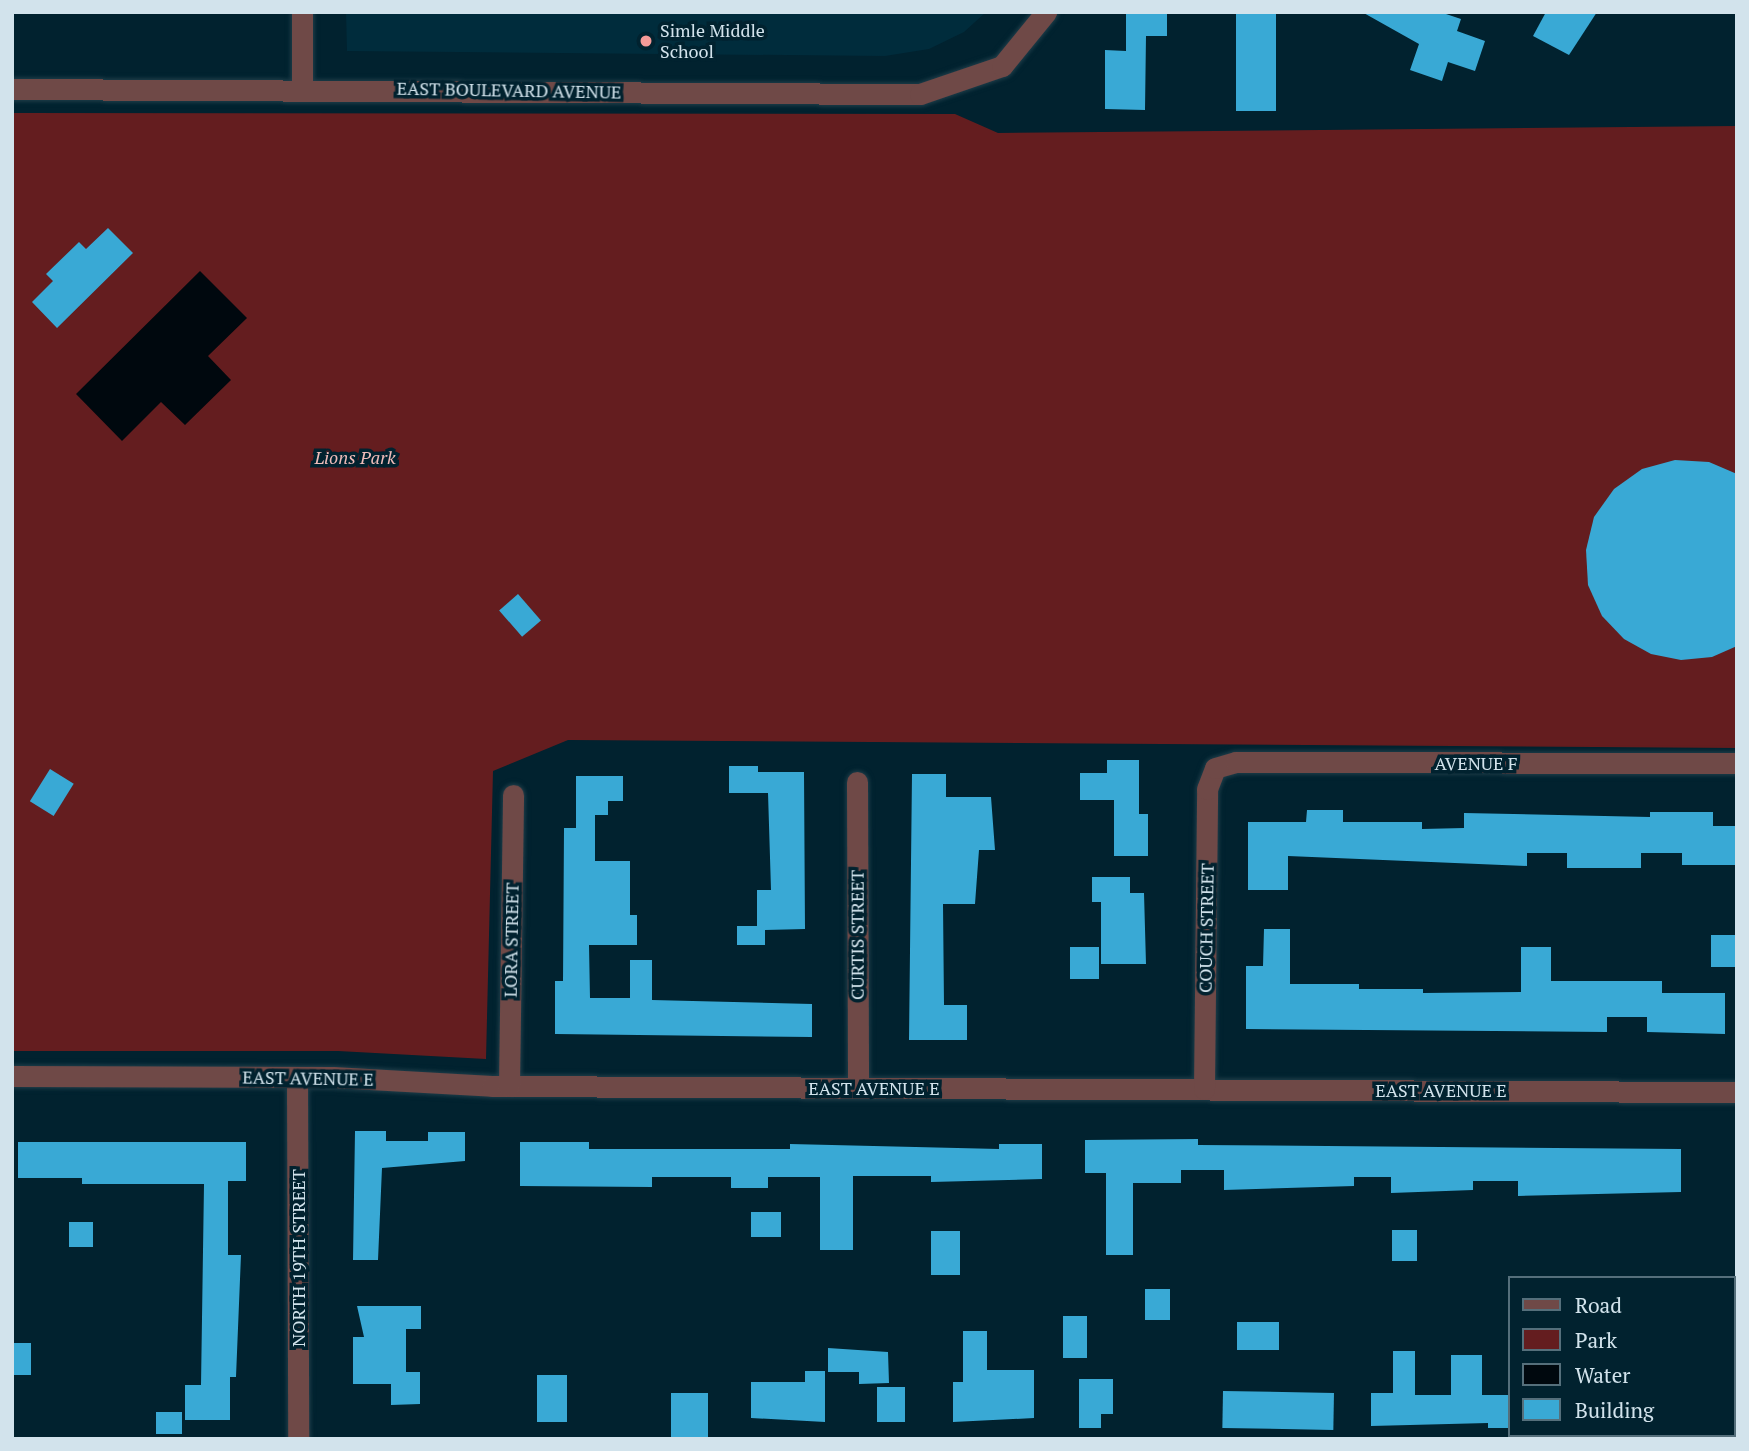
<!DOCTYPE html>
<style>
body{margin:0}
#map{position:relative;width:1749px;height:1451px;overflow:hidden;background:#01222f;font-family:"PT Serif",serif}
div>[style]{position:absolute}
.built>*{inset:0;background:#002c3c}
.green>*{inset:0;background:#641d1f}
.water>*{inset:0;background:#00080e}
.building>*{inset:0;background:#39a9d5;transform-origin:0 0}
.roads{filter:drop-shadow(0 0 2px #1e3d49) drop-shadow(0 0 2px #1e3d49)}
.minor>*{height:21px;margin:-10.5px;padding:0 10.5px;transform-origin:10.5px;border-radius:10.5px;background:#6f4947}
.dots>*{width:19px;height:19px;translate:-50% -50%;box-sizing:border-box;border:4px solid #01222f;border-radius:50%}
span{translate:-50% -50%;white-space:nowrap;text-align:center;line-height:1.15;-webkit-text-stroke:7px #01222f;paint-order:stroke}
.poi-label{font-size:18px;color:#d2e3ec}
.left{translate:0 -50%;text-align:left}
.street-label{font-size:18px;color:#d2e3ec}
.park-label{font-size:18px;color:#efbcb9;font-style:italic}
.frame{position:absolute;inset:0;border:14px solid #d2e3ec;pointer-events:none}
.legend{position:absolute;left:1508px;top:1276px;width:228px;height:161px;box-sizing:border-box;background:#01222f;border:2px solid #556f7b;margin:0;padding:9px 12px;list-style:none;font-size:21px;color:#d2e3ec}
.legend li{display:flex;align-items:center;gap:14px;height:35px}
.legend b{width:35px;border:2px solid #556f7b}
</style>
<div id="map">
<div class="built">
<i style="clip-path:polygon(346px 12px,986px 12px,964px 32px,929px 49px,885px 56px,347px 51px)"></i>
</div>
<div class="green">
<i style="clip-path:polygon(12px 113px,955px 114px,998px 133px,1737px 126px,1737px 748px,568px 740px,493px 771px,486px 1059px,338px 1051px,12px 1051px)"></i>
</div>
<div class="water">
<i style="clip-path:polygon(200px 271px,247px 318px,208px 356px,231px 380px,185px 425px,161px 402px,122px 441px,76px 394px)"></i>
</div>
<div class="building">
<i style="clip-path:polygon(1126px 12px,1167px 12px,1167px 36px,1146px 36px,1145px 110px,1105px 109px,1105px 50px,1126px 51px)"></i>
<i style="left:1236px;top:12px;width:40px;height:99px"></i>
<i style="clip-path:polygon(1362px 12px,1440px 12px,1461px 19px,1457px 31px,1485px 41px,1475px 71px,1448px 62px,1442px 81px,1410px 70px,1419px 44px)"></i>
<i style="clip-path:polygon(1546px 12px,1597px 12px,1569px 55px,1533px 36px)"></i>
<i style="clip-path:polygon(108px 228px,133px 253px,57px 328px,32px 302px,53px 281px,46px 274px,79px 242px,86px 249px)"></i>
<i style="clip-path:polygon(1675px 460px,1709px 462px,1737px 474px,1737px 646px,1712px 657px,1681px 660px,1651px 654px,1624px 639px,1602px 616px,1588px 585px,1586px 550px,1594px 517px,1614px 489px,1642px 469px)"></i>
<i style="left:518px;top:594px;width:35px;height:25px;rotate:49deg"></i>
<i style="clip-path:polygon(1107px 760px,1139px 760px,1139px 814px,1148px 814px,1148px 856px,1114px 856px,1114px 800px,1080px 800px,1080px 773px,1107px 773px)"></i>
<i style="clip-path:polygon(729px 766px,758px 766px,758px 772px,804px 772px,805px 929px,765px 930px,765px 945px,737px 945px,737px 926px,757px 926px,757px 890px,771px 890px,768px 793px,729px 793px)"></i>
<i style="left:50px;top:769px;width:28px;height:38px;rotate:32deg"></i>
<i style="clip-path:polygon(912px 774px,946px 774px,946px 797px,991px 797px,995px 850px,979px 850px,975px 904px,943px 904px,944px 1005px,967px 1005px,967px 1040px,909px 1040px)"></i>
<i style="clip-path:polygon(576px 776px,623px 776px,623px 801px,608px 801px,608px 815px,595px 815px,595px 861px,630px 861px,630px 915px,637px 915px,637px 945px,589px 945px,590px 998px,630px 998px,630px 960px,652px 960px,652px 1000px,812px 1004px,812px 1037px,555px 1034px,555px 981px,563px 981px,564px 828px,576px 828px)"></i>
<i style="clip-path:polygon(1307px 810px,1343px 810px,1343px 822px,1422px 822px,1422px 829px,1464px 828px,1464px 813px,1650px 817px,1650px 812px,1713px 812px,1713px 826px,1737px 826px,1737px 865px,1682px 865px,1682px 853px,1641px 853px,1641px 868px,1567px 868px,1567px 853px,1527px 853px,1527px 866px,1288px 856px,1288px 890px,1248px 890px,1248px 822px,1306px 822px)"></i>
<i style="clip-path:polygon(1092px 877px,1130px 877px,1130px 893px,1144px 893px,1146px 964px,1101px 964px,1101px 902px,1092px 902px)"></i>
<i style="clip-path:polygon(1264px 929px,1290px 929px,1290px 984px,1359px 984px,1359px 989px,1423px 989px,1423px 993px,1521px 992px,1521px 947px,1551px 947px,1551px 981px,1662px 981px,1662px 993px,1725px 993px,1725px 1034px,1647px 1032px,1647px 1017px,1607px 1017px,1607px 1032px,1246px 1029px,1246px 966px,1263px 966px)"></i>
<i style="left:1711px;top:935px;width:26px;height:32px"></i>
<i style="left:1070px;top:947px;width:29px;height:32px"></i>
<i style="clip-path:polygon(355px 1131px,386px 1131px,386px 1141px,428px 1141px,428px 1132px,465px 1132px,465px 1161px,382px 1168px,378px 1260px,353px 1260px)"></i>
<i style="clip-path:polygon(1198px 1139px,1198px 1145px,1681px 1149px,1681px 1192px,1518px 1196px,1518px 1181px,1473px 1181px,1473px 1190px,1391px 1193px,1391px 1177px,1354px 1177px,1354px 1186px,1224px 1190px,1224px 1170px,1181px 1170px,1181px 1183px,1133px 1183px,1133px 1255px,1106px 1255px,1106px 1173px,1085px 1173px,1085px 1140px)"></i>
<i style="clip-path:polygon(18px 1142px,246px 1142px,246px 1181px,228px 1181px,228px 1255px,241px 1255px,236px 1377px,230px 1377px,230px 1420px,185px 1420px,185px 1385px,201px 1385px,204px 1184px,82px 1184px,82px 1178px,18px 1178px)"></i>
<i style="clip-path:polygon(520px 1142px,589px 1142px,589px 1149px,790px 1149px,790px 1144px,999px 1149px,999px 1144px,1042px 1144px,1042px 1179px,931px 1182px,931px 1176px,853px 1176px,853px 1250px,820px 1250px,820px 1177px,768px 1177px,768px 1188px,731px 1188px,731px 1177px,652px 1177px,652px 1187px,520px 1186px)"></i>
<i style="left:751px;top:1212px;width:30px;height:25px"></i>
<i style="left:69px;top:1222px;width:24px;height:25px"></i>
<i style="left:1392px;top:1230px;width:25px;height:31px"></i>
<i style="left:931px;top:1231px;width:29px;height:44px"></i>
<i style="left:1145px;top:1289px;width:25px;height:31px"></i>
<i style="clip-path:polygon(357px 1306px,421px 1306px,421px 1329px,406px 1329px,406px 1372px,420px 1372px,420px 1404px,391px 1405px,391px 1384px,353px 1384px,353px 1337px,364px 1337px)"></i>
<i style="left:1063px;top:1316px;width:24px;height:42px"></i>
<i style="left:1237px;top:1322px;width:42px;height:28px"></i>
<i style="clip-path:polygon(963px 1331px,987px 1331px,987px 1370px,1034px 1370px,1034px 1418px,953px 1422px,953px 1382px,963px 1382px)"></i>
<i style="left:12px;top:1343px;width:19px;height:32px"></i>
<i style="clip-path:polygon(828px 1348px,888px 1352px,889px 1383px,859px 1384px,859px 1372px,828px 1372px)"></i>
<i style="clip-path:polygon(1393px 1351px,1415px 1351px,1415px 1395px,1451px 1395px,1451px 1355px,1482px 1355px,1482px 1395px,1509px 1395px,1509px 1428px,1488px 1428px,1488px 1423px,1371px 1426px,1371px 1393px,1393px 1393px)"></i>
<i style="clip-path:polygon(805px 1371px,825px 1371px,825px 1422px,751px 1418px,751px 1382px,805px 1382px)"></i>
<i style="left:537px;top:1375px;width:30px;height:47px"></i>
<i style="clip-path:polygon(1079px 1379px,1113px 1379px,1113px 1414px,1101px 1414px,1101px 1428px,1079px 1428px)"></i>
<i style="left:877px;top:1387px;width:28px;height:35px"></i>
<i style="left:1223px;top:1391px;width:111px;height:37px;rotate:1deg"></i>
<i style="left:671px;top:1393px;width:37px;height:45px"></i>
<i style="left:156px;top:1412px;width:26px;height:22px"></i>
</div>
<div class="roads">
<div class="minor">
<i style="left:302px;top:88px;width:76px;rotate:-90deg"></i>
<i style="left:12px;top:89px;width:908px;rotate:0.32deg"></i>
<i style="left:920px;top:94px;width:87px;rotate:-18.9deg"></i>
<i style="left:1002px;top:66px;width:70px;rotate:-50.8deg"></i>
<i style="left:857px;top:782px;width:306px;rotate:89.8deg"></i>
<i style="left:12px;top:1076px;width:321px;rotate:0.2deg"></i>
<i style="left:333px;top:1077px;width:159px;rotate:3.2deg"></i>
<i style="left:492px;top:1086px;width:1245px;rotate:0.28deg"></i>
<i style="left:297px;top:1077px;width:362px;rotate:89.8deg"></i>
<i style="left:509px;top:1086px;width:291px;rotate:-89.2deg"></i>
<i style="left:1204px;top:1089px;width:300px;rotate:-89.4deg"></i>
<i style="left:1207px;top:789px;width:22px;rotate:-69deg"></i>
<i style="left:1215px;top:768px;width:22px;rotate:-16deg"></i>
<i style="left:1236px;top:762px;width:501px;rotate:0.11deg"></i>
</div>
</div>
<div class="dots">
<i style="left:646px;top:41px;background:#f59b98"></i>
</div>
<div class="poi-label">
<span class="left" style="left:660px;top:41px">Simle Middle<br>School</span>
</div>
<div class="street-label">
<span style="left:509px;top:90px;rotate:1deg">EAST BOULEVARD AVENUE</span>
<span style="left:1476px;top:763px">AVENUE F</span>
<span style="left:1206px;top:928px;rotate:-89deg">COUCH STREET</span>
<span style="left:857px;top:935px;rotate:-90deg">CURTIS STREET</span>
<span style="left:511px;top:940px;rotate:-89deg">LORA STREET</span>
<span style="left:308px;top:1078px;rotate:1deg">EAST AVENUE E</span>
<span style="left:874px;top:1088px">EAST AVENUE E</span>
<span style="left:1441px;top:1090px">EAST AVENUE E</span>
<span style="left:298px;top:1258px;rotate:-90deg">NORTH 19TH STREET</span>
</div>
<div class="park-label">
<span style="left:355px;top:457px">Lions Park</span>
</div>
<div class="frame"></div>
<ul class="legend">
<li><b style="height:9px;background:#6f4947"></b>Road</li>
<li><b style="height:19px;background:#641d1f"></b>Park</li>
<li><b style="height:19px;background:#00080e"></b>Water</li>
<li><b style="height:19px;background:#39a9d5"></b>Building</li>
</ul>
</div>
